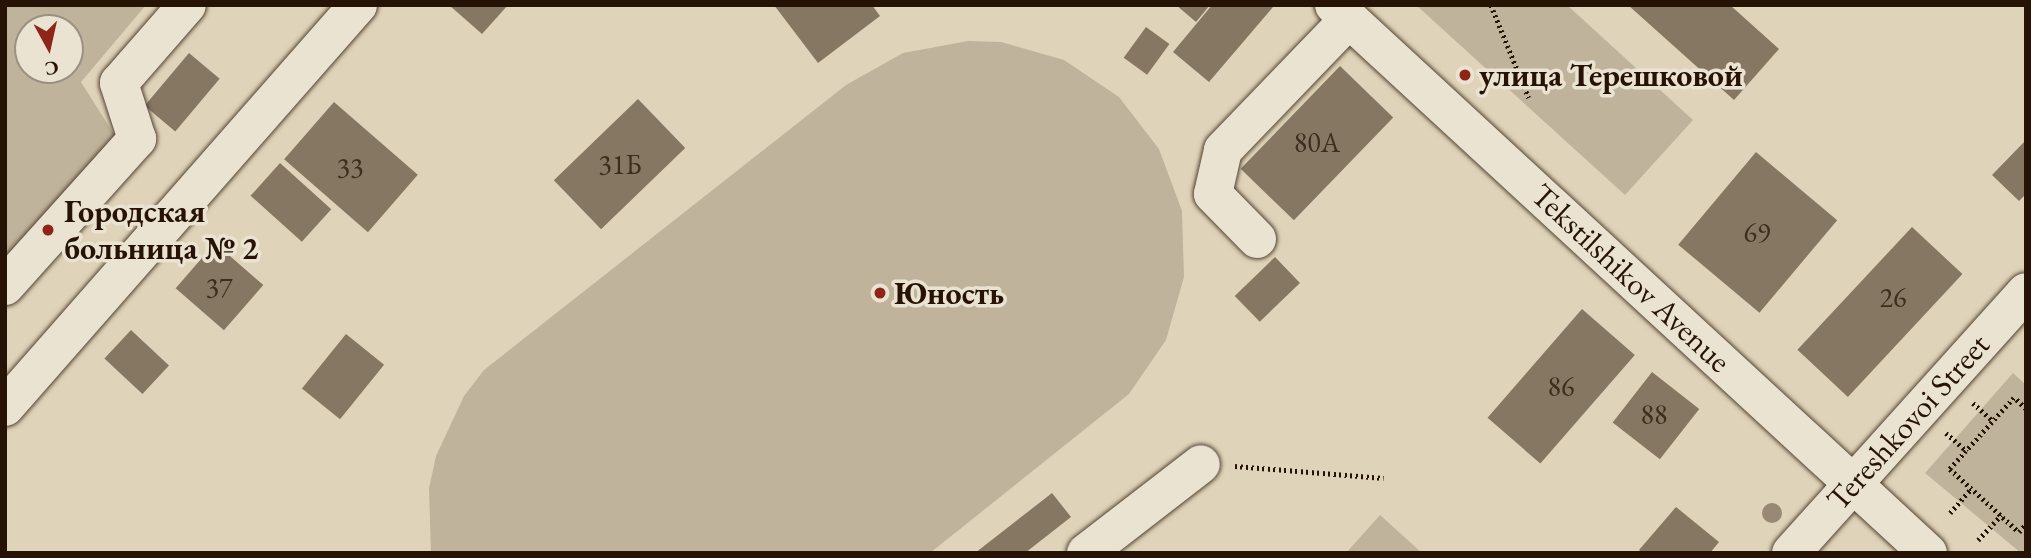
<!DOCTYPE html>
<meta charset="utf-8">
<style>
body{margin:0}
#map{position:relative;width:2031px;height:558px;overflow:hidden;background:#dfd4b9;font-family:"EB Garamond",serif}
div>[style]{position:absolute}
.green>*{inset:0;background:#c0b39b}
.building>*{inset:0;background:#867763;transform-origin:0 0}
.path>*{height:4.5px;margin-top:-2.25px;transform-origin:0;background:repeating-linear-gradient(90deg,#261306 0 2px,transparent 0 5.5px)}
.roads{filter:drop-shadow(0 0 2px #544333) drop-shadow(0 0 2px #544333)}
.minor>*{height:38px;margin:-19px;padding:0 19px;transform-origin:19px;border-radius:19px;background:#eae3d2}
.trees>*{width:20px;height:20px;margin:-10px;border-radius:50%;background:#978973}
.dots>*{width:19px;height:19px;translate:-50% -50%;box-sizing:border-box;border:4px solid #eae3d2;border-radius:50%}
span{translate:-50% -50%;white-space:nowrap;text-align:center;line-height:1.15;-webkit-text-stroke:7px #eae3d2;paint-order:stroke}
.number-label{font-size:28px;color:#3e2c1d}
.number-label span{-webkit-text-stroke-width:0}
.poi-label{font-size:32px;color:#261306;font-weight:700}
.left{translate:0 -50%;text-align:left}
.street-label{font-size:32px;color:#261306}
.frame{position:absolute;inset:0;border:7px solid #261306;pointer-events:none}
.north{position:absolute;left:14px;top:14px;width:70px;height:70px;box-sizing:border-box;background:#eae3d2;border:2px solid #9c9080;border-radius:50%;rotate:172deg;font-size:19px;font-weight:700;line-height:28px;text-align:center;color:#261306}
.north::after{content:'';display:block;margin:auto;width:24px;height:32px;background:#8f2418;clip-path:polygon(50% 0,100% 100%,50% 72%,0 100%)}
</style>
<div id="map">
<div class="green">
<i style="clip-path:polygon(evenodd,5px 5px,146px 5px,81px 82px,117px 139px,5px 260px,5px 5px,28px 28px,70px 28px,70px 70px,28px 70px,28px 28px)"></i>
<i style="clip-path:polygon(1416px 5px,1567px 5px,1693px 120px,1625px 195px)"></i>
<i style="clip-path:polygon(968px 41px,1001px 42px,1064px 60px,1119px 97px,1159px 149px,1182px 211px,1184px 277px,1166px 340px,1129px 394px,930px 553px,431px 553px,429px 488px,436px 456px,464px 396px,484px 370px,846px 85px,903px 53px)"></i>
<i style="clip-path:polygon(2013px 373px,2026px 385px,2026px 548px,2021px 553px,1925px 473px)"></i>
<i style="clip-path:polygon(1380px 515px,1422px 553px,1346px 553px)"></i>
</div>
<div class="building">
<i style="clip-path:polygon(449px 5px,508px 5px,482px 34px)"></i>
<i style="clip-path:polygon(774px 5px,872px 5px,880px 16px,818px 63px)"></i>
<i style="clip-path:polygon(1176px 5px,1210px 5px,1196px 22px)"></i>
<i style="clip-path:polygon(1212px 5px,1273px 7px,1209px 82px,1173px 52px)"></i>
<i style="clip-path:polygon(1628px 5px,1730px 5px,1779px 49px,1734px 100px)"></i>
<i style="left:1146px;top:27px;width:29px;height:38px;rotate:36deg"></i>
<i style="left:189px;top:53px;width:40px;height:69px;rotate:40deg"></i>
<i style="left:1340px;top:66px;width:74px;height:143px;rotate:44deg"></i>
<i style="left:638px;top:99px;width:68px;height:117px;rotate:46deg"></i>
<i style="left:334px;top:102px;width:111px;height:76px;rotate:41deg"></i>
<i style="clip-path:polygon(2026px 140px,2026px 194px,2019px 201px,1992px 175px)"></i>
<i style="left:1756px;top:152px;width:106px;height:121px;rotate:40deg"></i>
<i style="left:280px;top:163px;width:69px;height:44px;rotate:42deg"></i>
<i style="left:1912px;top:227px;width:69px;height:168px;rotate:43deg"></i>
<i style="left:215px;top:243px;width:64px;height:60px;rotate:41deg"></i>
<i style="left:1275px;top:257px;width:36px;height:56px;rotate:46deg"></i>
<i style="left:1582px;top:309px;width:70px;height:144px;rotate:41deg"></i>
<i style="left:131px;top:330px;width:52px;height:39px;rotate:43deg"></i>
<i style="left:346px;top:334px;width:49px;height:70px;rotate:39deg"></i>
<i style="left:1652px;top:372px;width:60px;height:64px;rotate:38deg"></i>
<i style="clip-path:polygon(1052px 493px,1071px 517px,1025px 553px,975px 553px)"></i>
<i style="clip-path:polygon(1676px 507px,1719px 542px,1710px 553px,1643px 553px,1639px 550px)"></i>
</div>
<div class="path">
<i style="left:1491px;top:5px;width:100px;rotate:67.8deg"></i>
<i style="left:1973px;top:403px;width:27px;rotate:42deg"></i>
<i style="left:2026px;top:409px;width:16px;rotate:-137deg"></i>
<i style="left:2014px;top:398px;width:96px;rotate:132deg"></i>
<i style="left:1950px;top:469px;width:93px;rotate:42.4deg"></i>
<i style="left:2019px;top:532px;width:11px;rotate:-49deg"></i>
<i style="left:1946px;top:433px;width:28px;rotate:41deg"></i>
<i style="left:1235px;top:466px;width:149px;rotate:4.6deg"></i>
<i style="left:1950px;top:513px;width:32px;rotate:-49deg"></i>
<i style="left:1978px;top:540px;width:34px;rotate:-47deg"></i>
</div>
<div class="roads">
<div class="minor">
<i style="left:1334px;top:5px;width:808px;rotate:42.69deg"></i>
<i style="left:1257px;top:239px;width:63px;rotate:-134.4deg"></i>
<i style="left:1213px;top:194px;width:45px;rotate:-77.2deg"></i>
<i style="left:1223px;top:150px;width:182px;rotate:-46.1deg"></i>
<i style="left:5px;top:286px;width:198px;rotate:-48.1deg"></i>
<i style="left:137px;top:139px;width:59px;rotate:-107.8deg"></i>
<i style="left:119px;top:83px;width:103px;rotate:-48.9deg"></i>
<i style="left:5px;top:407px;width:535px;rotate:-48.71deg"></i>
<i style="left:1086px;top:553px;width:145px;rotate:-37.7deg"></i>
<i style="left:1791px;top:553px;width:351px;rotate:-48deg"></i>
</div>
</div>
<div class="trees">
<i style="left:1772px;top:513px"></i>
</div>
<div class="dots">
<i style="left:1465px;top:75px;background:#8f2418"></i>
<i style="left:48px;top:230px;background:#8f2418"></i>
<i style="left:880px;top:293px;background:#8f2418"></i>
</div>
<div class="number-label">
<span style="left:1317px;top:142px">80А</span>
<span style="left:620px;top:164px">31Б</span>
<span style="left:350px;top:167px">33</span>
<span style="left:1757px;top:232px">69</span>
<span style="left:219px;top:287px">37</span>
<span style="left:1893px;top:297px">26</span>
<span style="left:1561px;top:386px">86</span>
<span style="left:1654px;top:414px">88</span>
</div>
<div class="poi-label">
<span class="left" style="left:1479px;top:75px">улица Терешковой</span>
<span class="left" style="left:64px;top:230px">Городская<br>больница № 2</span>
<span class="left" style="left:894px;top:293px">Юность</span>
</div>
<div class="street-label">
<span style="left:1631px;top:278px;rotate:43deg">Tekstilshikov Avenue</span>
<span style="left:1908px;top:422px;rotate:-48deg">Tereshkovoi Street</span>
</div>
<div class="frame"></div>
<div class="north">С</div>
</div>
